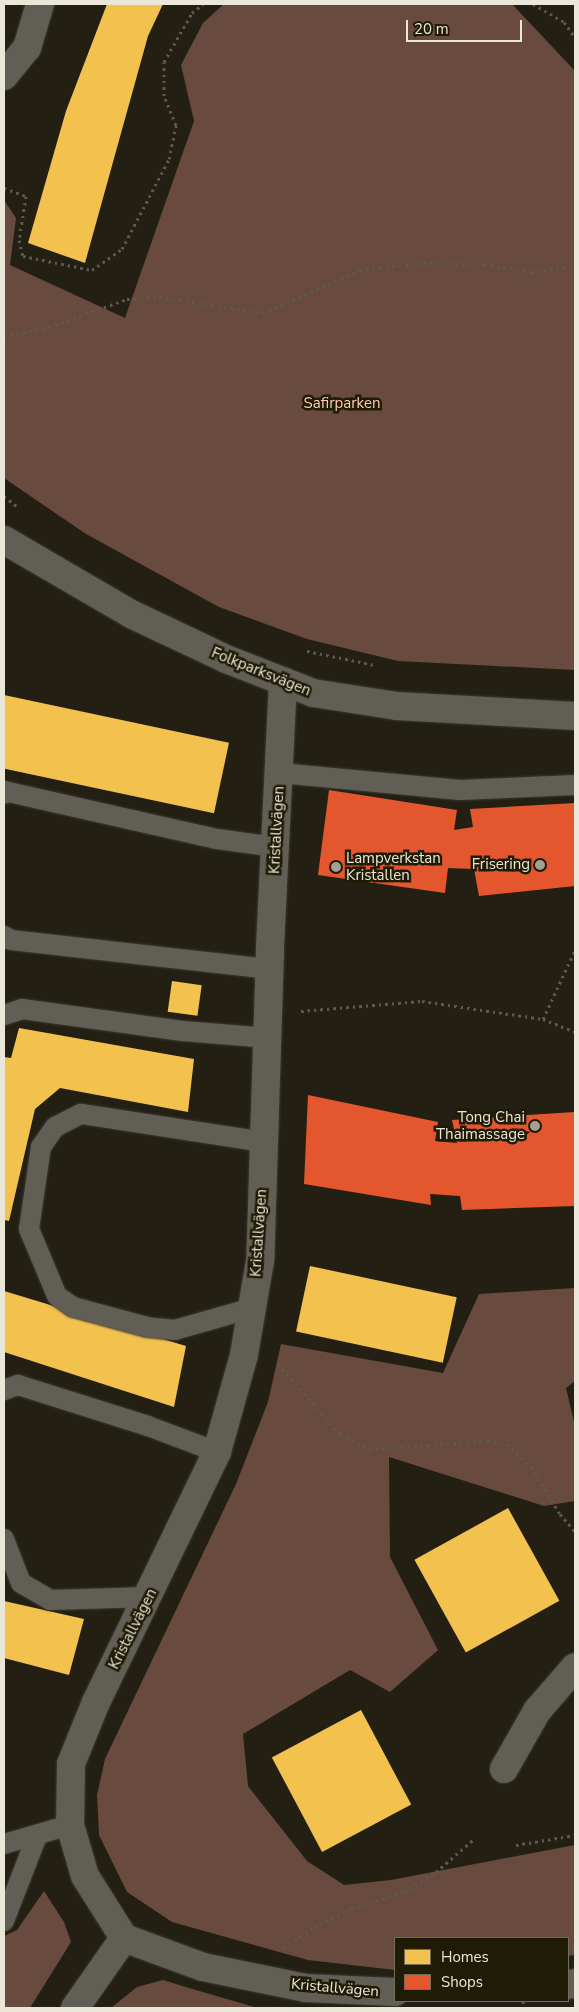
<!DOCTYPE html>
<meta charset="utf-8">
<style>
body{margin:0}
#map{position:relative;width:579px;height:2012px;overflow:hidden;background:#232013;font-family:"Nunito Sans",sans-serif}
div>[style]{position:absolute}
.forest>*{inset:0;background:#684a3e}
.homes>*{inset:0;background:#f2c14e;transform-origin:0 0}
.shops>*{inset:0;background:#e4572e}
.path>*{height:3px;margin-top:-1.5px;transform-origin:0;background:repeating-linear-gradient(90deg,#5b5950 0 2.5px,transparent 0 6.5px)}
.roads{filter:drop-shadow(0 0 1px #3c3a31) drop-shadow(0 0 1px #3c3a31)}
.lane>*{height:20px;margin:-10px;padding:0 10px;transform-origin:10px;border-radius:10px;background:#615f55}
.street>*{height:28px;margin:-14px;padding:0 14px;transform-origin:14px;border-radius:14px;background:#615f55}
.dots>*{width:14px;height:14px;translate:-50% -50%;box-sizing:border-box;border:2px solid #201b05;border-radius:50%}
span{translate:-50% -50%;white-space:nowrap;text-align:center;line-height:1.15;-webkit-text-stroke:5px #201b05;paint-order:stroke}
.park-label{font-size:15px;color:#ffcbb9}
.street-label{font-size:15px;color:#eae7d9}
.poi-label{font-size:15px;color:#eae7d9}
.left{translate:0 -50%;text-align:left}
.right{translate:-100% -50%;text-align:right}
.frame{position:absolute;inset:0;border:5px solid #eae7d9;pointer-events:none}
.legend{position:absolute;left:394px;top:1937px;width:175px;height:65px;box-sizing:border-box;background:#201b05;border:1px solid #716d5a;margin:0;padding:6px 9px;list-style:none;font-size:15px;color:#eae7d9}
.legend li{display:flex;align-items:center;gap:10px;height:25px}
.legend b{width:25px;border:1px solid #716d5a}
.scale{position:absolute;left:406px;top:20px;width:116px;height:22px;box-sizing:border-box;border:2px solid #eae7d9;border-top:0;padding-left:6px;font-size:15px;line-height:18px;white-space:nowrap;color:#eae7d9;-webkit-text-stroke:4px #201b05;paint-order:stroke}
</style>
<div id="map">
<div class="forest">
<i style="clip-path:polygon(224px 4px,512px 4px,575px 71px,575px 670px,398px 661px,307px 639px,219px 607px,86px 534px,4px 478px,4px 200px,16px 218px,10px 265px,125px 318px,194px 121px,181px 65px,203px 23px)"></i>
<i style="clip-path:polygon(575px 1288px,575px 1381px,566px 1388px,575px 1426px,575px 1501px,544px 1506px,389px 1457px,390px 1557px,438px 1650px,390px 1692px,350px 1670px,243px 1734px,248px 1786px,307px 1861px,344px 1885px,391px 1880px,575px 1845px,575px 1955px,568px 1956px,568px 1938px,395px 1938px,395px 1970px,308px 1960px,172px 1922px,127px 1892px,99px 1835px,97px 1795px,105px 1759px,236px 1484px,268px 1402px,281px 1344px,443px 1373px,479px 1294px)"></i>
<i style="clip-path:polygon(44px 1891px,64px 1922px,71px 1942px,30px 2008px,4px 2008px,4px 1936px,17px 1930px)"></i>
<i style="clip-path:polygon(163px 1980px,189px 1988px,258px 2008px,111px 2008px,137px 1987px)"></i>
</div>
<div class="homes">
<i style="clip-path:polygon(107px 4px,163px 4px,148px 36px,85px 263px,28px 243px,66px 111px)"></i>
<i style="left:4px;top:695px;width:230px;height:72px;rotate:12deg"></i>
<i style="left:172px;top:981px;width:30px;height:31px;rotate:8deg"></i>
<i style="clip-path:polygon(19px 1028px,194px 1059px,188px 1112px,60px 1088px,35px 1109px,9px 1221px,4px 1220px,4px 1057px,11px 1058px)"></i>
<i style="left:310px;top:1266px;width:150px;height:67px;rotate:12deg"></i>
<i style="clip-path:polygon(4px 1291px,186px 1346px,174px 1407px,4px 1352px)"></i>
<i style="left:508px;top:1508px;width:106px;height:107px;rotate:61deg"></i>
<i style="clip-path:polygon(4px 1601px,84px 1619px,69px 1675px,4px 1658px)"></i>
<i style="left:361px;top:1710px;width:107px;height:101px;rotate:62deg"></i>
</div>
<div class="shops">
<i style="clip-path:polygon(329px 790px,457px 810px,454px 830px,473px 827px,470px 809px,575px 803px,575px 886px,479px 896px,474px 869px,448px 868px,445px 893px,318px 875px)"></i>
<i style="clip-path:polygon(308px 1095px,438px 1122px,435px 1141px,457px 1143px,452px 1120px,575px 1112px,575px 1206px,462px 1210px,460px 1196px,430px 1194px,431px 1205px,304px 1184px)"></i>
</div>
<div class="path">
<i style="left:533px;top:4px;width:36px;rotate:30deg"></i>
<i style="left:564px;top:22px;width:19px;rotate:55deg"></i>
<i style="left:4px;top:188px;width:23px;rotate:20deg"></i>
<i style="left:26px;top:196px;width:45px;rotate:99deg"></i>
<i style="left:19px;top:240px;width:16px;rotate:76deg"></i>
<i style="left:23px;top:256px;width:70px;rotate:11.5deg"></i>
<i style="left:92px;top:270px;width:37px;rotate:-35deg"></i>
<i style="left:122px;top:249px;width:102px;rotate:-62.4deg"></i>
<i style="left:169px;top:159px;width:35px;rotate:-78deg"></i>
<i style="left:176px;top:125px;width:31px;rotate:-112deg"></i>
<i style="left:164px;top:96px;width:34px;rotate:-90deg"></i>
<i style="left:164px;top:62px;width:56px;rotate:-60.3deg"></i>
<i style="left:192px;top:13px;width:14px;rotate:-39deg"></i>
<i style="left:4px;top:337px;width:52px;rotate:-13.2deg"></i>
<i style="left:55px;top:325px;width:77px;rotate:-19.9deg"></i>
<i style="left:127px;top:299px;width:33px;rotate:-3deg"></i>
<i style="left:160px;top:297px;width:104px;rotate:8.8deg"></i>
<i style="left:263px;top:313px;width:106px;rotate:-23.9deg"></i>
<i style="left:360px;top:270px;width:63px;rotate:-6.3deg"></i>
<i style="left:423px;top:263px;width:61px;rotate:0.9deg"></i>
<i style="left:484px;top:264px;width:48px;rotate:9.7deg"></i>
<i style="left:531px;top:272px;width:44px;rotate:-7.8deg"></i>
<i style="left:4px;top:496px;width:19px;rotate:39deg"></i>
<i style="left:307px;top:651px;width:69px;rotate:11.6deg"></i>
<i style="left:301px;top:1011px;width:121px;rotate:-4.7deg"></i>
<i style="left:422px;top:1001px;width:122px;rotate:8.5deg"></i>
<i style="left:543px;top:1019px;width:35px;rotate:22deg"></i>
<i style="left:543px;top:1019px;width:76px;rotate:-65.1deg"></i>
<i style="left:278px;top:1364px;width:94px;rotate:48.5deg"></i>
<i style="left:340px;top:1434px;width:33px;rotate:27deg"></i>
<i style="left:369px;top:1449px;width:119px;rotate:-3.8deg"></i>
<i style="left:488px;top:1441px;width:19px;rotate:9deg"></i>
<i style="left:507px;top:1444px;width:33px;rotate:44deg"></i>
<i style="left:531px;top:1467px;width:55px;rotate:58.3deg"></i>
<i style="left:560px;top:1514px;width:23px;rotate:49deg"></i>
<i style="left:516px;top:1845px;width:60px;rotate:-9.6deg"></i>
<i style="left:284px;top:1948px;width:37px;rotate:-35deg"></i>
<i style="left:314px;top:1927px;width:42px;rotate:-27.2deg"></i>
<i style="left:351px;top:1908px;width:55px;rotate:-16.8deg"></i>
<i style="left:404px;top:1892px;width:38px;rotate:-32deg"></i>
<i style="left:436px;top:1872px;width:49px;rotate:-40.9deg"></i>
<i style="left:523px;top:2001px;width:7px;rotate:82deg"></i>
</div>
<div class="roads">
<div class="lane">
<i style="left:280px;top:773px;width:181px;rotate:5.4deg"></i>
<i style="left:460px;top:790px;width:115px;rotate:-2.5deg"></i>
<i style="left:4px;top:794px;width:3px;rotate:-90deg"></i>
<i style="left:4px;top:791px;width:218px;rotate:12.7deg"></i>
<i style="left:217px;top:839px;width:60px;rotate:7.7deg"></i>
<i style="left:4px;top:936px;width:8px;rotate:30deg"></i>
<i style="left:11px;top:940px;width:261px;rotate:6.4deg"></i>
<i style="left:4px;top:1015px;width:19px;rotate:-18deg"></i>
<i style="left:22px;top:1009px;width:162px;rotate:7.8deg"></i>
<i style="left:183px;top:1031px;width:86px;rotate:4.7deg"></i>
<i style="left:252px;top:1308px;width:80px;rotate:164.1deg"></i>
<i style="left:175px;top:1330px;width:28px;rotate:-174deg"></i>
<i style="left:147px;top:1327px;width:77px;rotate:-164.9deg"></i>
<i style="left:73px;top:1307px;width:19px;rotate:-145deg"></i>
<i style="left:57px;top:1296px;width:73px;rotate:-112.7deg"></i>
<i style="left:29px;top:1229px;width:83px;rotate:-81.7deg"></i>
<i style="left:41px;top:1147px;width:24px;rotate:-55deg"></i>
<i style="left:55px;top:1127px;width:29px;rotate:-27deg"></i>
<i style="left:81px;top:1114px;width:185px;rotate:8.7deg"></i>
<i style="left:4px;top:1390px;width:15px;rotate:-20deg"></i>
<i style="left:18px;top:1385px;width:136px;rotate:17.5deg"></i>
<i style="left:148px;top:1426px;width:74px;rotate:20.6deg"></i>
<i style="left:4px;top:1539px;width:47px;rotate:68.9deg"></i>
<i style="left:21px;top:1583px;width:34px;rotate:30deg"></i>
<i style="left:50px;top:1600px;width:99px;rotate:-1.7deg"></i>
<i style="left:4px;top:1844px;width:69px;rotate:-16.1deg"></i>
<i style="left:4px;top:1921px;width:91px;rotate:-68.8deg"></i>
</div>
<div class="street">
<i style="left:4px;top:76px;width:36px;rotate:-51deg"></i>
<i style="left:27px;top:48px;width:46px;rotate:-73.5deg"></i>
<i style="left:4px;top:540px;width:147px;rotate:30.2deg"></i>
<i style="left:131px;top:614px;width:105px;rotate:25.3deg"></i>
<i style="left:226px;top:659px;width:93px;rotate:21.3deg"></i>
<i style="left:313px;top:693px;width:85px;rotate:8.8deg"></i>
<i style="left:397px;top:706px;width:178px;rotate:3.2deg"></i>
<i style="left:283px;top:681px;width:270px;rotate:92.8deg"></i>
<i style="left:270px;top:951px;width:310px;rotate:91.8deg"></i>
<i style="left:260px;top:1261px;width:95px;rotate:99.7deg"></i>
<i style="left:244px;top:1355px;width:101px;rotate:105.6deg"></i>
<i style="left:217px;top:1452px;width:278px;rotate:115.8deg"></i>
<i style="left:96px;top:1702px;width:67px;rotate:112deg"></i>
<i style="left:71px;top:1764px;width:61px;rotate:90.9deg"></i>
<i style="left:70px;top:1825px;width:53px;rotate:73.6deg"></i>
<i style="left:85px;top:1876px;width:73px;rotate:57.8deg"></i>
<i style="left:124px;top:1938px;width:84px;rotate:20.2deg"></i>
<i style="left:203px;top:1967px;width:105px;rotate:11.5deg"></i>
<i style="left:306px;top:1988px;width:89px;rotate:2.6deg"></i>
<i style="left:504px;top:1769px;width:67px;rotate:-60.4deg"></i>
<i style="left:537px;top:1711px;width:58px;rotate:-49.2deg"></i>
<i style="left:568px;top:1985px;width:7px;rotate:-16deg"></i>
<i style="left:75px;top:2008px;width:85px;rotate:-55deg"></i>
</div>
</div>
<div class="dots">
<i style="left:540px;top:865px;background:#a4a194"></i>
<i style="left:336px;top:867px;background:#a4a194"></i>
<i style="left:535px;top:1126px;background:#a4a194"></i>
</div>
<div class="park-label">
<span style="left:342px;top:404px">Safirparken</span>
</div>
<div class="street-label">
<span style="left:261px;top:672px;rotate:22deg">Folkparksvägen</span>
<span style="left:277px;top:830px;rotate:-87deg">Kristallvägen</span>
<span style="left:259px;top:1233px;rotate:-86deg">Kristallvägen</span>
<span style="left:133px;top:1629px;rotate:-63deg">Kristallvägen</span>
<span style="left:335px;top:1988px;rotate:5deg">Kristallvägen</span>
</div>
<div class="poi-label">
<span class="left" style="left:346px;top:867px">Lampverkstan<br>Kristallen</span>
<span class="right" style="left:530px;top:865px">Frisering</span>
<span class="right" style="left:525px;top:1126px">Tong Chai<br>Thaimassage</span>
</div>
<div class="frame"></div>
<ul class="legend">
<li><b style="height:14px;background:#f2c14e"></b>Homes</li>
<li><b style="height:14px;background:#e4572e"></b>Shops</li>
</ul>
<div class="scale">20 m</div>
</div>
